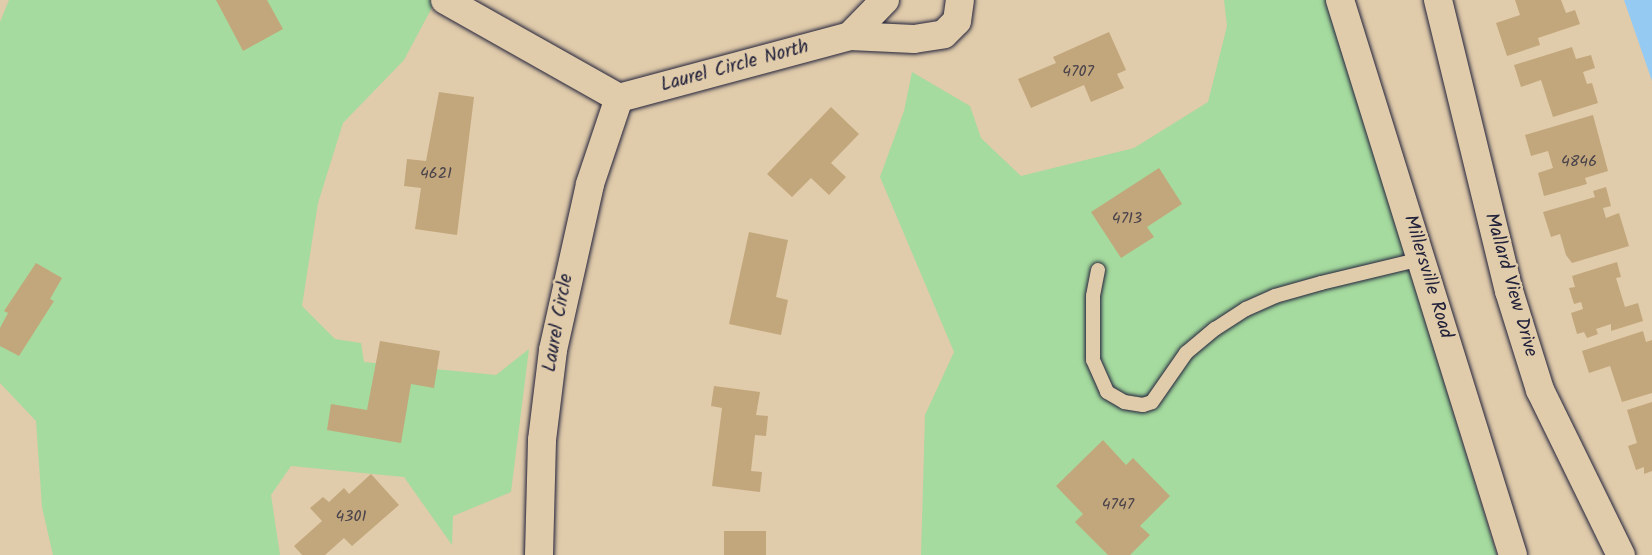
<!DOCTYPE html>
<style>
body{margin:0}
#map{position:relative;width:1652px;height:555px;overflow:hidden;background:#e0cbaa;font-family:Kalam,sans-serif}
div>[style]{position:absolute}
.green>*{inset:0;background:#a5db9e}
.water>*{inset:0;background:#95cbf3}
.building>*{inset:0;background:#c3a77c;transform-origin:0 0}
.roads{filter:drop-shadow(0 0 2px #22223b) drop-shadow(0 0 2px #22223b)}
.lane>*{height:14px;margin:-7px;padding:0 7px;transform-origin:7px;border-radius:7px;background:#e0cbaa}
.street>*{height:28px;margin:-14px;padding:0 14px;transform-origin:14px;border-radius:14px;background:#e0cbaa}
span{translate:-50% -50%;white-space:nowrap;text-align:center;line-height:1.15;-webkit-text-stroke:5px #e0cbaa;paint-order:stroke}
.number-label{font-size:16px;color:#4a434b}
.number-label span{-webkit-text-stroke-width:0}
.street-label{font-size:19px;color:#22223b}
</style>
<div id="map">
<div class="green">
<i style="clip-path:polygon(9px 0,436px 0,404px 60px,343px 123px,318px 203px,302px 306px,335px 339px,361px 343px,364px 362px,496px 375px,529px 349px,511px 492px,453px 516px,452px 545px,404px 477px,291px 466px,271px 495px,280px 555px,53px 555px,42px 507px,36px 421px,0 383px,0 22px)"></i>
<i style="clip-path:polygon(1224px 0,1327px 0,1497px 555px,921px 555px,925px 415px,954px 352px,880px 177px,904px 111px,912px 72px,970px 106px,981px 138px,1021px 176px,1134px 148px,1208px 102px,1227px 26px)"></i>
</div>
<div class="water">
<i style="clip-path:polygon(1624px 0,1652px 0,1652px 81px)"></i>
</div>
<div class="building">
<i style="clip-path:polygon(216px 0,267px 0,283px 29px,243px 51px)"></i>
<i style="clip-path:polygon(1515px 0,1561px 0,1566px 13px,1575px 10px,1580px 24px,1538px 38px,1540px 45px,1507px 56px,1496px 23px,1520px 15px)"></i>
<i style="clip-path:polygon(1109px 32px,1126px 70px,1117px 74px,1124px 88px,1091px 102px,1084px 85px,1031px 108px,1018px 79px,1056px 63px,1053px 57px)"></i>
<i style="clip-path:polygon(1572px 47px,1576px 59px,1591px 55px,1595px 68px,1583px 72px,1587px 84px,1592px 83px,1598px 103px,1553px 117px,1541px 80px,1521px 87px,1514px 65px)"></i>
<i style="clip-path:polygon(439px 92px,474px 97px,457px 235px,415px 229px,421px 188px,404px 186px,407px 159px,426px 161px)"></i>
<i style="clip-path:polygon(831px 107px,859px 134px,831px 163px,846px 177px,829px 195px,811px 178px,792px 197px,767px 174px)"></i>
<i style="clip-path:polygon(1593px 115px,1608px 171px,1585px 178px,1587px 184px,1544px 196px,1538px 173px,1553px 168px,1548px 151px,1531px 156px,1525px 135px)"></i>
<i style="clip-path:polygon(1159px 168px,1182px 204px,1147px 227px,1154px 237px,1121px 258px,1091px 212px)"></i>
<i style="clip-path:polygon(1606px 187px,1611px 206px,1603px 208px,1606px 218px,1619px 213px,1629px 246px,1572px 263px,1566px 255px,1560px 234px,1551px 237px,1543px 212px,1595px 197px,1593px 191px)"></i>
<i style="clip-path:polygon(749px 232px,788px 240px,776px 297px,788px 300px,781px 335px,729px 324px)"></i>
<i style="clip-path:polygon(1617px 262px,1621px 277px,1616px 278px,1625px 307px,1638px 303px,1643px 321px,1611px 331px,1611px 324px,1596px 329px,1598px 334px,1587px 338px,1584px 332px,1577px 334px,1571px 313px,1583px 309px,1581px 302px,1574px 304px,1569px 288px,1575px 287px,1572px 276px)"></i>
<i style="clip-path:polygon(36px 263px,62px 278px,50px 299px,54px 301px,19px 356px,0 346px,0 328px,8px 313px,4px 311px)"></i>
<i style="clip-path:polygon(1643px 331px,1646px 342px,1652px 340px,1652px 393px,1622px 402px,1610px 366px,1589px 373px,1582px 351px)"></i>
<i style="clip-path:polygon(380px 341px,440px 351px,434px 388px,411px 384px,401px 443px,327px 430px,331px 404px,367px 410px)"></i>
<i style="clip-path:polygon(714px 386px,760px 392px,756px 415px,768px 416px,766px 436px,755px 435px,751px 471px,762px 472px,760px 492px,712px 486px,722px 408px,711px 406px)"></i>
<i style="clip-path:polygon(1652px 402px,1652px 471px,1644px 474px,1644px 467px,1636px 470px,1628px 446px,1637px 443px,1627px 410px)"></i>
<i style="clip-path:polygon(1103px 440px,1126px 465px,1133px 458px,1170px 496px,1140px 526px,1150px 535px,1130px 555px,1108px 555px,1075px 522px,1083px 514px,1056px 486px)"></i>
<i style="clip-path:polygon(371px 474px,399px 505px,352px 546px,344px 538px,325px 555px,302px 555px,294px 546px,322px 521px,310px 508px,323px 497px,329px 502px,344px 488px,349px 494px)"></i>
<i style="left:766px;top:531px;width:24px;height:42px;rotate:90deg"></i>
</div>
<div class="roads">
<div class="lane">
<i style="left:1098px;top:270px;width:26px;rotate:101deg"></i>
<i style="left:1093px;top:296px;width:64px;rotate:90deg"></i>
<i style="left:1093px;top:360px;width:35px;rotate:66deg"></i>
<i style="left:1107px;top:392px;width:20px;rotate:30deg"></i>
<i style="left:1124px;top:402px;width:19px;rotate:9deg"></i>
<i style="left:1143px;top:405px;width:9px;rotate:-18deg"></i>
<i style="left:1152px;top:402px;width:60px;rotate:-55.2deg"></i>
<i style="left:1186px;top:353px;width:38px;rotate:-40deg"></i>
<i style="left:1215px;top:329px;width:37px;rotate:-33deg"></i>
<i style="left:1246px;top:309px;width:32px;rotate:-24deg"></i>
<i style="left:1275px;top:296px;width:48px;rotate:-15.8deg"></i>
<i style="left:1321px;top:283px;width:103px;rotate:-13.5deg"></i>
</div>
<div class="street">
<i style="left:445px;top:0;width:200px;rotate:29.4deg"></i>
<i style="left:885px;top:0;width:50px;rotate:134.2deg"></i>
<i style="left:850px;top:36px;width:64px;rotate:2.7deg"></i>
<i style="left:914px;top:39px;width:30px;rotate:-9deg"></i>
<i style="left:944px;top:34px;width:18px;rotate:-45deg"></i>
<i style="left:957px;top:21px;width:21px;rotate:-82deg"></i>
<i style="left:1340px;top:0;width:581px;rotate:72.69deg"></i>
<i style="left:1438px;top:0;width:300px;rotate:76.3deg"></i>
<i style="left:1509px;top:291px;width:104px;rotate:72.6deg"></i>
<i style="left:1540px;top:390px;width:184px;rotate:63.9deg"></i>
<i style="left:619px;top:98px;width:239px;rotate:-15deg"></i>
<i style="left:539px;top:555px;width:115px;rotate:-88.5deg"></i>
<i style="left:542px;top:440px;width:91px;rotate:-83deg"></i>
<i style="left:553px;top:350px;width:170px;rotate:-77.4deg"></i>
<i style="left:590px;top:184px;width:91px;rotate:-71.4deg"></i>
</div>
</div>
<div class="number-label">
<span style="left:1078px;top:72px">4707</span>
<span style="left:1579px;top:162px">4846</span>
<span style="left:436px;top:174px">4621</span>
<span style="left:1127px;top:219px">4713</span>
<span style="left:1118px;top:505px">4747</span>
<span style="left:351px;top:517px">4301</span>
</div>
<div class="street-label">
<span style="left:735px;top:67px;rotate:-15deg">Laurel Circle North</span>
<span style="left:1427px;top:277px;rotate:73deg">Millersville Road</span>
<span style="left:1510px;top:285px;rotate:74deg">Mallard View Drive</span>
<span style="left:559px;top:323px;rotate:-80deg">Laurel Circle</span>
</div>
</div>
